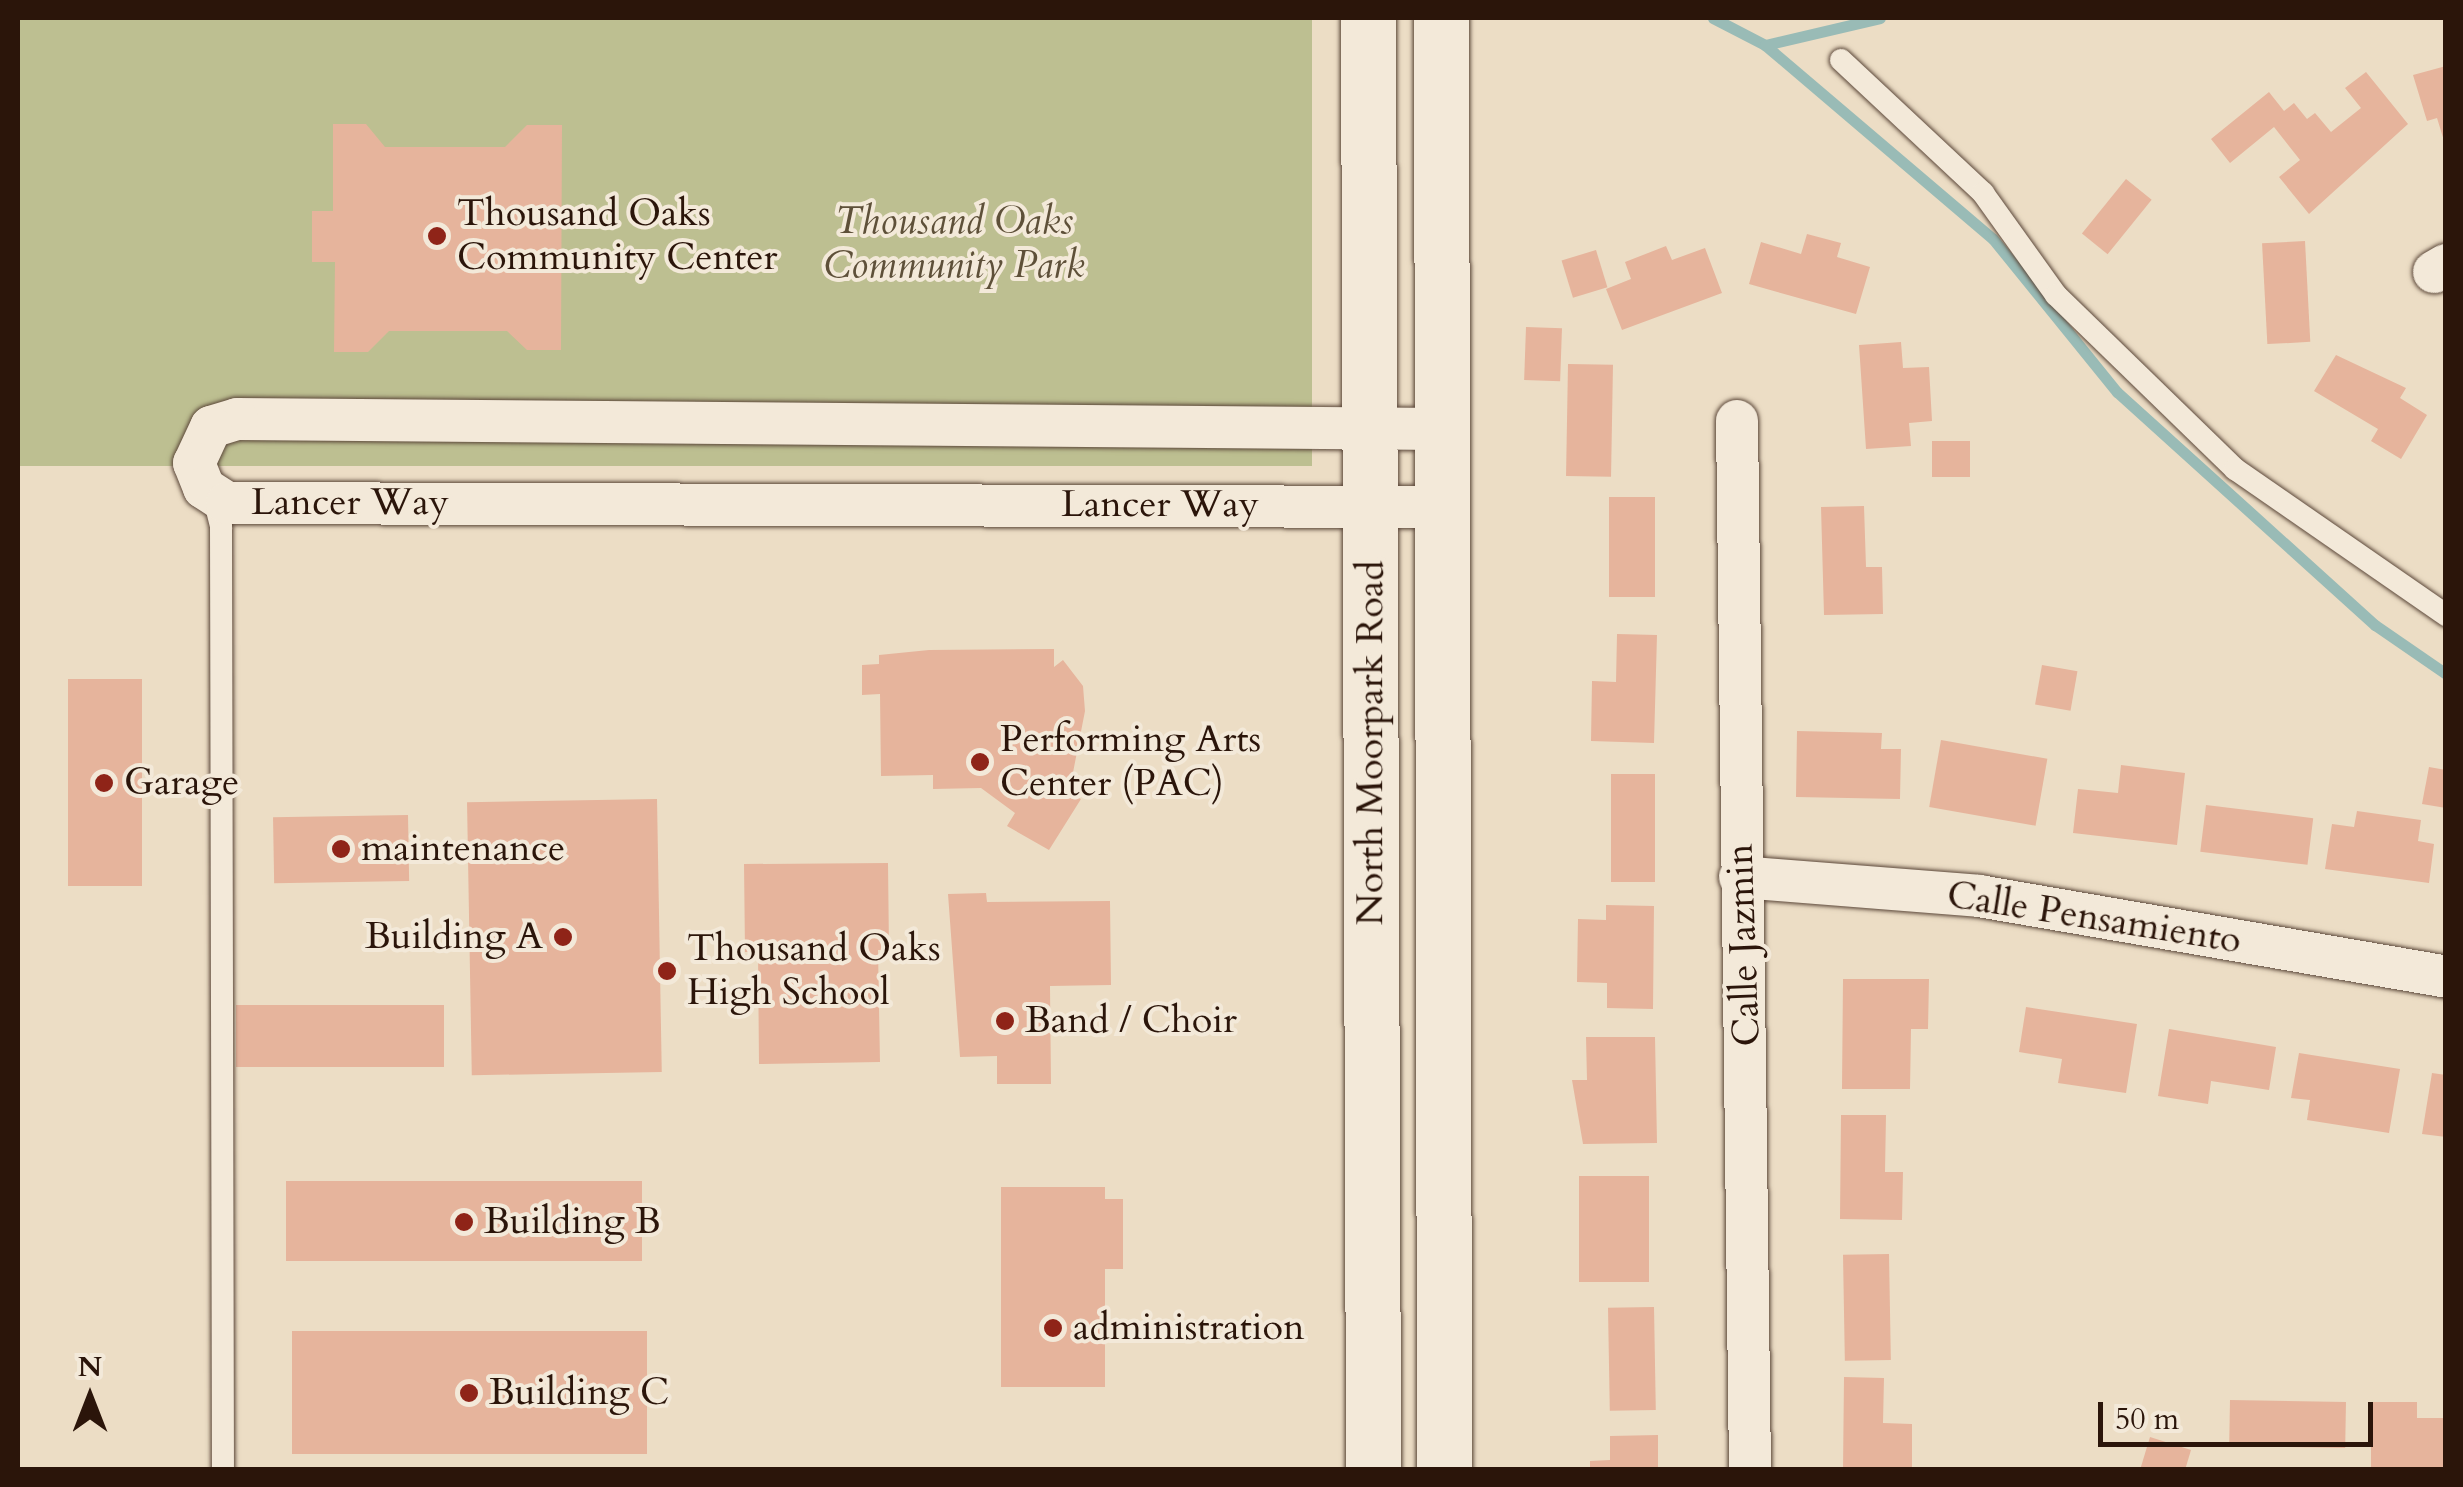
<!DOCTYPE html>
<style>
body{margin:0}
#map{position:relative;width:2463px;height:1487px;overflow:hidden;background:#ecddc5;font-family:Cardo,serif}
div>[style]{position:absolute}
.green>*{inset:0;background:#bdbf91;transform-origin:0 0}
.stream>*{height:11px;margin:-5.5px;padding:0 5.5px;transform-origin:5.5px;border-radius:5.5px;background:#99bbb6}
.building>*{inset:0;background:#e6b49c;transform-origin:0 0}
.roads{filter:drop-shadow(0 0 2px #5b4739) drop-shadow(0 0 2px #5b4739)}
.lane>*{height:22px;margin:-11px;padding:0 11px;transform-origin:11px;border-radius:11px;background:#f3e9d9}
.street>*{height:42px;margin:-21px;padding:0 21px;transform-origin:21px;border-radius:21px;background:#f3e9d9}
.secondary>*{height:55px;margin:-27.5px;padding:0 27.5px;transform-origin:27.5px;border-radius:27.5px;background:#f3e9d9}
.dots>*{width:28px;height:28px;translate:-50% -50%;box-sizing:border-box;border:5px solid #f3e9d9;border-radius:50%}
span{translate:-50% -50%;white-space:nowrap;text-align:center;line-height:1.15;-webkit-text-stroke:8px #f3e9d9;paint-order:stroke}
.poi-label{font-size:38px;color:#2b150a}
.left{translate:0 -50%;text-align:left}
.right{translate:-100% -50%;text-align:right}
.park-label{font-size:38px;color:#5e5039;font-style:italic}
.street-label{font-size:38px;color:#2b150a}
.frame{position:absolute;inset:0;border:20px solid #2b150a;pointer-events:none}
.north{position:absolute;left:40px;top:1347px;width:100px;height:100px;-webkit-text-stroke:8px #f3e9d9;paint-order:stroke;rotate:0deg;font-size:28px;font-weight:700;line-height:40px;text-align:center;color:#2b150a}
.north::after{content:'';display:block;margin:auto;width:35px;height:45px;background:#2b150a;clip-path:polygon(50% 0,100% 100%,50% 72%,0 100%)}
.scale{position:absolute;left:2098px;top:1402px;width:275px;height:45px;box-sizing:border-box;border:5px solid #2b150a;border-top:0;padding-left:12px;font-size:30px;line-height:35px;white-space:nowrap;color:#2b150a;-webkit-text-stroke:8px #f3e9d9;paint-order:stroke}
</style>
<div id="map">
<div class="green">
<i style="left:18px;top:18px;width:1294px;height:448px"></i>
</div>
<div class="stream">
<i style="left:1713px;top:18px;width:59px;rotate:27.4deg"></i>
<i style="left:1765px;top:45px;width:299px;rotate:40.4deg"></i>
<i style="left:1993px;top:239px;width:197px;rotate:51deg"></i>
<i style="left:2117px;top:392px;width:348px;rotate:42.1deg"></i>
<i style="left:2375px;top:625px;width:86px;rotate:34.6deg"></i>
<i style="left:1765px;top:45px;width:118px;rotate:-13.2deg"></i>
</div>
<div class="building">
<i style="clip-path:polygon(2446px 66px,2446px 143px,2445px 144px,2437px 118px,2427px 121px,2413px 75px)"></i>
<i style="clip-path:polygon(2366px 72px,2408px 124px,2309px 214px,2279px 177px,2300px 160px,2274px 127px,2230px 163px,2211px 139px,2269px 92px,2284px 111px,2294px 103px,2307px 119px,2315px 113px,2331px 132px,2361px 108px,2345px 88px)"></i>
<i style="clip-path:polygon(333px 124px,366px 124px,385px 147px,505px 147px,527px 125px,562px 125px,561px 350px,527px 350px,507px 331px,389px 331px,368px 352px,334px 352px,335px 262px,312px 262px,312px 211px,333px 211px)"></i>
<i style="left:2126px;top:179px;width:33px;height:70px;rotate:39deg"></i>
<i style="clip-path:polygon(1807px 234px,1841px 243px,1837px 257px,1870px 267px,1856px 314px,1749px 284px,1761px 242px,1801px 254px)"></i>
<i style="left:2305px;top:241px;width:101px;height:43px;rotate:87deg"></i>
<i style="clip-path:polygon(1666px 246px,1672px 260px,1705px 248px,1722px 293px,1622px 330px,1606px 289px,1631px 279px,1625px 262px)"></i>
<i style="left:1596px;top:250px;width:39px;height:36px;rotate:73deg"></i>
<i style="left:1526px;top:327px;width:36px;height:53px;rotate:2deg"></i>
<i style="clip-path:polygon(1901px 342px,1903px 368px,1929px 367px,1932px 421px,1909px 423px,1911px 446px,1866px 449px,1859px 345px)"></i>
<i style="clip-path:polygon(2336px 355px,2406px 388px,2400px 398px,2427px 415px,2401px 459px,2371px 441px,2378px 429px,2314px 391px)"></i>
<i style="left:1568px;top:364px;width:45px;height:112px;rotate:1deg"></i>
<i style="left:1932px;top:441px;width:38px;height:36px"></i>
<i style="left:1609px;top:497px;width:46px;height:100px"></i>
<i style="clip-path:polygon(1864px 506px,1866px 567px,1882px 567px,1883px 614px,1824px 615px,1821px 507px)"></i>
<i style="clip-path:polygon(1617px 634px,1657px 635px,1654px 743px,1591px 741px,1592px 681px,1616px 682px)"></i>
<i style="clip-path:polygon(1054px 649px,1054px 667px,1063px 660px,1083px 686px,1085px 711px,1069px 793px,1081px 799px,1049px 850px,1007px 826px,1015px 813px,981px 788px,933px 789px,933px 775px,881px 776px,880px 694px,862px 695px,862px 665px,879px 664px,879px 655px,929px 650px)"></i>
<i style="left:2042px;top:665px;width:36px;height:40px;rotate:10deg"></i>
<i style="left:68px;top:679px;width:74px;height:207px"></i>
<i style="clip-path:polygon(1797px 731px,1882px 733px,1881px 749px,1901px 749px,1900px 799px,1796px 797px)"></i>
<i style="left:1941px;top:740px;width:108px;height:68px;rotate:10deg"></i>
<i style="clip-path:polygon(2121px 765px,2185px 773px,2177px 845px,2073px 833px,2078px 789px,2118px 793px)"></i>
<i style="clip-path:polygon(2429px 767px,2446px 770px,2446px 808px,2422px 804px)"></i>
<i style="left:1611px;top:774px;width:44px;height:108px"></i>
<i style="left:657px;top:799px;width:273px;height:190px;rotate:89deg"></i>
<i style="left:2206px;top:805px;width:108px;height:47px;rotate:7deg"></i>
<i style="clip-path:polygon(2357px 811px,2421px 820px,2418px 841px,2434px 844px,2429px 883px,2325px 869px,2332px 824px,2354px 827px)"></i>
<i style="left:408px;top:815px;width:66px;height:135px;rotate:89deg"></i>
<i style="clip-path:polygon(888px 863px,889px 950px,878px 950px,880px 1062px,759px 1064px,758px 952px,745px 952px,744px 864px)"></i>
<i style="clip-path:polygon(986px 893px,987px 902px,1110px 901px,1111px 985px,1050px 986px,1051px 1084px,997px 1084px,997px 1056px,960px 1057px,948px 894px)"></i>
<i style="clip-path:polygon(1606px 905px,1654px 906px,1653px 1009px,1607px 1008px,1607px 983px,1577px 982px,1578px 919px,1606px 920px)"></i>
<i style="clip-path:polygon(1843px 979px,1929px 979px,1928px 1029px,1911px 1029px,1910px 1089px,1842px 1089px)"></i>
<i style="left:236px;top:1005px;width:208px;height:62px"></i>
<i style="clip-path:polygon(2026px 1007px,2137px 1024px,2126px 1093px,2058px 1083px,2062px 1059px,2019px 1052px)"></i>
<i style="clip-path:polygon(2169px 1029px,2276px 1047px,2269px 1090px,2211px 1081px,2208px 1104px,2158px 1096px)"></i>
<i style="clip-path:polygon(1586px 1037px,1655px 1037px,1657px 1143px,1583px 1144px,1572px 1080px,1587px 1080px)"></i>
<i style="clip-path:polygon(2299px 1053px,2400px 1069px,2389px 1133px,2307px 1120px,2310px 1100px,2291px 1098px)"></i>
<i style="clip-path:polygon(2432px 1073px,2446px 1075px,2446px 1137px,2422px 1134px)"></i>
<i style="clip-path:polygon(1841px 1115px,1886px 1115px,1885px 1172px,1903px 1172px,1902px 1220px,1840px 1219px)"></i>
<i style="left:1579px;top:1176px;width:70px;height:106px"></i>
<i style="left:642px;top:1181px;width:80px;height:356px;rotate:90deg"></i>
<i style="clip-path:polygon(1001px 1187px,1105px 1187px,1105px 1199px,1123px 1199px,1123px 1269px,1105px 1269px,1105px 1387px,1001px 1387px)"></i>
<i style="left:1889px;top:1254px;width:106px;height:46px;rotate:89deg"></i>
<i style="left:1654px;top:1307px;width:103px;height:46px;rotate:89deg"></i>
<i style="left:647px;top:1331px;width:123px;height:355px;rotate:90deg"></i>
<i style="clip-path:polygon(1844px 1377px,1884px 1378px,1883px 1423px,1912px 1424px,1912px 1470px,1843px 1470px)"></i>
<i style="left:2230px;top:1400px;width:116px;height:46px;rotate:1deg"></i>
<i style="clip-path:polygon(2371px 1402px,2417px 1402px,2417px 1418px,2446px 1418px,2446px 1470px,2371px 1470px)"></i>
<i style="clip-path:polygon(1658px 1435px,1658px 1470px,1590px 1470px,1590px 1461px,1610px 1460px,1610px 1436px)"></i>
<i style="clip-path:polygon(2150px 1437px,2191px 1450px,2185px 1470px,2140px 1470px)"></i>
</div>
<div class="roads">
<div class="lane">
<i style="left:1841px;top:60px;width:195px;rotate:43.1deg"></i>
<i style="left:1983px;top:193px;width:125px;rotate:54.4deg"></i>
<i style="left:2056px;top:295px;width:250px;rotate:44.2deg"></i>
<i style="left:2235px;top:469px;width:257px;rotate:34.7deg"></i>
<i style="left:214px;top:498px;width:30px;rotate:76deg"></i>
<i style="left:221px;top:527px;width:943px;rotate:89.88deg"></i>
</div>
<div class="street">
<i style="left:2434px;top:272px;width:14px;rotate:-30deg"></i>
<i style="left:1737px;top:421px;width:1049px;rotate:89.29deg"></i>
<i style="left:1442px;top:429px;width:1205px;rotate:-179.52deg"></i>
<i style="left:237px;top:419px;width:27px;rotate:163deg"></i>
<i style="left:211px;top:427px;width:40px;rotate:115deg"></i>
<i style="left:194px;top:463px;width:27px;rotate:68deg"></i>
<i style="left:204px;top:488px;width:27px;rotate:33deg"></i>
<i style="left:227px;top:503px;width:1215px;rotate:0.19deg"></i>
<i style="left:1740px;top:877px;width:240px;rotate:4.5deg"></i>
<i style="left:1979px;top:896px;width:474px;rotate:9.8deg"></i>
</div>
<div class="secondary">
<i style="left:1368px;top:18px;width:1452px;rotate:89.8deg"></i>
<i style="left:1441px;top:18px;width:1452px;rotate:89.88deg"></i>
</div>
</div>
<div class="dots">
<i style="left:437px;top:236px;background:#8f2418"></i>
<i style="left:980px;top:762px;background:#8f2418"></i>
<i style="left:104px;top:783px;background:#8f2418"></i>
<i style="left:341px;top:849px;background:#8f2418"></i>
<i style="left:563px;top:937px;background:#8f2418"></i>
<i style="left:667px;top:971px;background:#8f2418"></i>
<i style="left:1005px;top:1021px;background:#8f2418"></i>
<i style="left:464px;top:1222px;background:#8f2418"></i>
<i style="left:1053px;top:1328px;background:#8f2418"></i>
<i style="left:469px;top:1393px;background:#8f2418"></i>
</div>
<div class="poi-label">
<span class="left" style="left:457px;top:236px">Thousand Oaks<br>Community Center</span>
<span class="left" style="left:1000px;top:762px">Performing Arts<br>Center (PAC)</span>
<span class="left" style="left:124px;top:783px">Garage</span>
<span class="left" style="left:361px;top:849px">maintenance</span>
<span class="right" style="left:543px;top:937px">Building A</span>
<span class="left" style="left:687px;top:971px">Thousand Oaks<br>High School</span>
<span class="left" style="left:1025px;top:1021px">Band / Choir</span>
<span class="left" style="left:484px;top:1222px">Building B</span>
<span class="left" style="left:1073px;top:1328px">administration</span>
<span class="left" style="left:489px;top:1393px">Building C</span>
</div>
<div class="park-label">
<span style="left:954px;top:244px">Thousand Oaks<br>Community Park</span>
</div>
<div class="street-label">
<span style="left:350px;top:503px">Lancer Way</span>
<span style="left:1160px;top:505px">Lancer Way</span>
<span style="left:1371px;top:743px;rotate:-90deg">North Moorpark Road</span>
<span style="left:2094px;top:918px;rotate:9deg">Calle Pensamiento</span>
<span style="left:1744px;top:945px;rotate:-92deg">Calle Jazmin</span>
</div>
<div class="frame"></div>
<div class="north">N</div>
<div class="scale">50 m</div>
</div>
